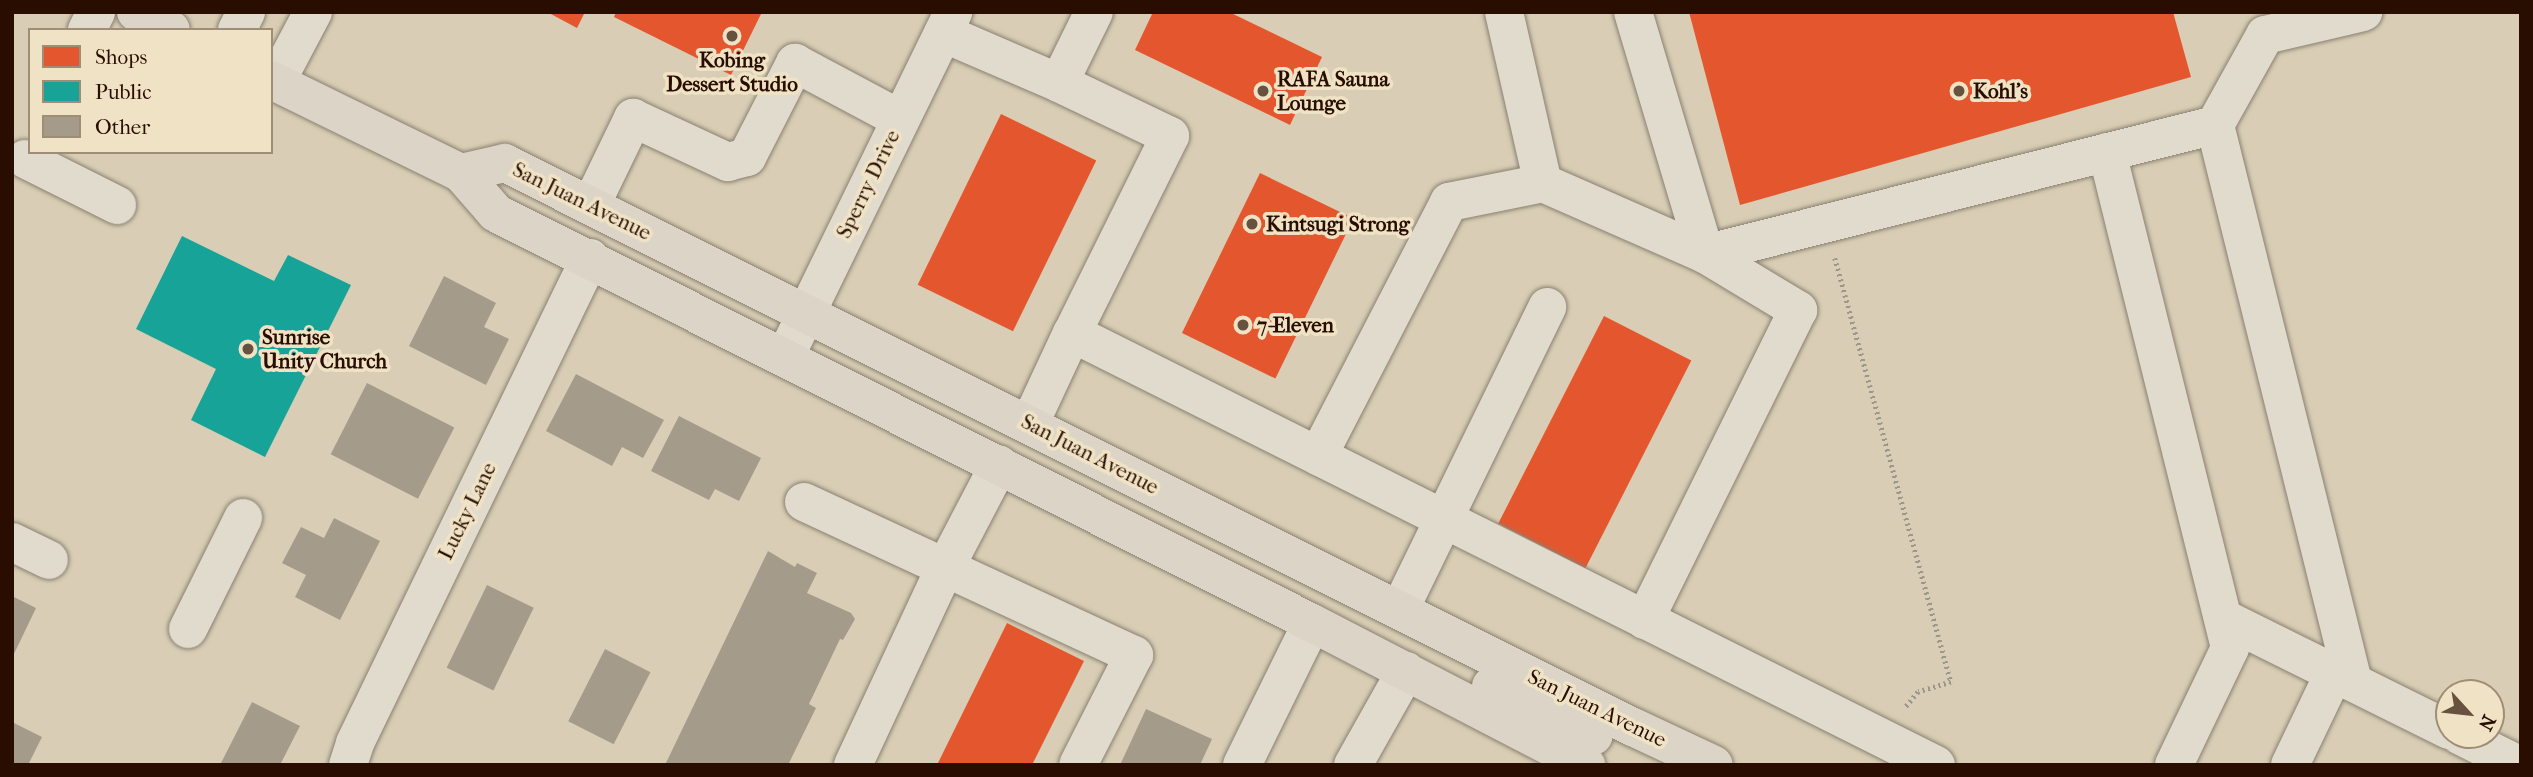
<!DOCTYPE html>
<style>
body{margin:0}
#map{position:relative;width:2533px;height:777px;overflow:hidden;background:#d9ceb5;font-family:"IM FELL French Canon",serif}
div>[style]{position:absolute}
.shops>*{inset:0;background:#e4572e;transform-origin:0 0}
.public>*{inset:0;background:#17a398}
.building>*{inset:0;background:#a59b8b;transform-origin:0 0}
.path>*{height:4.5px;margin-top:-2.25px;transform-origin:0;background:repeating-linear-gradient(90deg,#9d968b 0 2px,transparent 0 5.5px)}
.roads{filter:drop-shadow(0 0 2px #8a8071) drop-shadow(0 0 2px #8a8071)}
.minor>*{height:38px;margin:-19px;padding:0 19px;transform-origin:19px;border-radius:19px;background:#e1dbce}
.major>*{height:38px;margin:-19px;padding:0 19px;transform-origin:19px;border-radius:19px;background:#dcd5c7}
.dots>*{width:19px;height:19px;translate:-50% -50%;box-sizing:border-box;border:4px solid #f0e3c5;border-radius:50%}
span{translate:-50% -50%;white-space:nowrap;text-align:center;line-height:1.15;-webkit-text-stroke:7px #f0e3c5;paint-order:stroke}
.poi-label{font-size:21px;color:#290d00;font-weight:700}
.left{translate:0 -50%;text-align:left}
.street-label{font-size:21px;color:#290d00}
.frame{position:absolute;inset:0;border:14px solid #290d00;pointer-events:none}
.legend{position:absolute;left:28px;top:28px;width:245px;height:126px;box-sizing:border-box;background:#f0e3c5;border:2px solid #a08d76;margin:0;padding:9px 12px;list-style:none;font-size:21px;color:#290d00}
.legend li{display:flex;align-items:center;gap:14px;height:35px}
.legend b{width:35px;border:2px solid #a08d76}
.north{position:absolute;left:2435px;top:679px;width:70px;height:70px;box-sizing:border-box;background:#f0e3c5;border:2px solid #a08d76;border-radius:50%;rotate:117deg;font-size:19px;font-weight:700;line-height:28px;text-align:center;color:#290d00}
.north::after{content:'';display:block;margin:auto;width:24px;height:32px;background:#67513f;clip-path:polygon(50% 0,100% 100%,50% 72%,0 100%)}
</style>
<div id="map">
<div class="shops">
<i style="clip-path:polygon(547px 12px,585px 12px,577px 28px)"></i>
<i style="clip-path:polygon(616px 12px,762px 12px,731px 75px,614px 17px)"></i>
<i style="clip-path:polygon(1153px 12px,1229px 12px,1322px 57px,1290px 125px,1135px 50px)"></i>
<i style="clip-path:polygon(1689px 12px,2173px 12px,2191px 77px,1740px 205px)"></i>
<i style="left:1001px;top:114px;width:106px;height:190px;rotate:26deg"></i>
<i style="left:1260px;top:173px;width:104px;height:178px;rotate:26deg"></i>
<i style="left:1604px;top:316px;width:98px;height:233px;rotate:27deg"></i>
<i style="clip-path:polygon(1007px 623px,1084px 661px,1032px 765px,937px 765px)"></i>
</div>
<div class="public">
<i style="clip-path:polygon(182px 236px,274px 281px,288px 255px,351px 285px,265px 457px,191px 420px,216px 369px,136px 329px)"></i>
</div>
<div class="building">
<i style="clip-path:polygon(444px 276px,496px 303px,484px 327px,509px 339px,486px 385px,409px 346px)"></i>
<i style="clip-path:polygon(576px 374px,664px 420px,643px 458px,622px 447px,612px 466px,546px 431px)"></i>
<i style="left:367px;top:383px;width:98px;height:80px;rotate:27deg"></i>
<i style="clip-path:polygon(679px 416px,761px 458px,739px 501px,715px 489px,709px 500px,651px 471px)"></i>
<i style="clip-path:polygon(334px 518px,380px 541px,340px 620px,295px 597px,306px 575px,282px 563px,301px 527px,324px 538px)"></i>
<i style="clip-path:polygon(768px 551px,795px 567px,797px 563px,817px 573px,807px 593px,851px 613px,855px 619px,843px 640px,840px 639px,809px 704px,816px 708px,789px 763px,794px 765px,665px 765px)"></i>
<i style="left:487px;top:585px;width:52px;height:92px;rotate:26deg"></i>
<i style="clip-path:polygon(12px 596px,36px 608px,12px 658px)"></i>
<i style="left:605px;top:649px;width:51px;height:81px;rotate:27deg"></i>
<i style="clip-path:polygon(252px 702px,300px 726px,280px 765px,220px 765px)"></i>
<i style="clip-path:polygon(1146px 709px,1212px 739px,1200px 765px,1120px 765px)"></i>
<i style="clip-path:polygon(12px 722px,42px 737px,28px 765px,12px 765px)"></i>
</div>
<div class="path">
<i style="left:1835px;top:258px;width:440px;rotate:74.7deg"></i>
<i style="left:1951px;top:682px;width:34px;rotate:163deg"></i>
<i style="left:1918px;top:692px;width:21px;rotate:129deg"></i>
</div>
<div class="roads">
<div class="minor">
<i style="left:1504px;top:12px;width:175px;rotate:77.2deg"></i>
<i style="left:1633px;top:12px;width:252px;rotate:73.4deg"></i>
<i style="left:1705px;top:254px;width:526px;rotate:-14.19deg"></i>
<i style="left:2215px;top:125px;width:103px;rotate:-60.9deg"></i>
<i style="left:2265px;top:35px;width:101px;rotate:-13.2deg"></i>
<i style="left:87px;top:30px;width:20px;rotate:-63deg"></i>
<i style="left:237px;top:30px;width:20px;rotate:-63deg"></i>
<i style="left:943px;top:33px;width:126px;rotate:23.3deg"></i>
<i style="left:1059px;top:83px;width:123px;rotate:25.5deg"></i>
<i style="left:1170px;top:136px;width:220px;rotate:116.4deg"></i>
<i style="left:276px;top:82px;width:79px;rotate:-62.1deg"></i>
<i style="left:1059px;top:83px;width:79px;rotate:-63.8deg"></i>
<i style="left:2215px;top:125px;width:574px;rotate:76.08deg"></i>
<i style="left:2107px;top:152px;width:511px;rotate:76.07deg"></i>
<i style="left:2230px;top:648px;width:130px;rotate:115.6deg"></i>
<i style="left:25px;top:159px;width:103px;rotate:26.6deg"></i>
<i style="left:591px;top:205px;width:97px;rotate:-64.2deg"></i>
<i style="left:633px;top:118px;width:105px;rotate:24.9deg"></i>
<i style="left:728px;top:162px;width:20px;rotate:-15deg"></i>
<i style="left:747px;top:157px;width:106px;rotate:-62.9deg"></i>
<i style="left:795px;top:63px;width:119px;rotate:28.1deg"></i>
<i style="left:785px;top:357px;width:384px;rotate:-64deg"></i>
<i style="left:1030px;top:423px;width:99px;rotate:-65deg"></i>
<i style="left:1072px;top:333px;width:966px;rotate:26.57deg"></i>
<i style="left:1318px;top:456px;width:286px;rotate:-62.7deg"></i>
<i style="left:1449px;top:202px;width:96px;rotate:-11.4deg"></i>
<i style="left:1543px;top:183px;width:177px;rotate:23.7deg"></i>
<i style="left:1705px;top:254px;width:109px;rotate:31.1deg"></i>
<i style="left:1798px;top:310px;width:346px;rotate:116.3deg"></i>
<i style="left:804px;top:502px;width:364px;rotate:24.9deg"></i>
<i style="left:1134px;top:655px;width:123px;rotate:117deg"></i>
<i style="left:12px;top:542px;width:41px;rotate:25.9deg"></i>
<i style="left:1400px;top:609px;width:336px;rotate:-64deg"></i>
<i style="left:2223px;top:618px;width:252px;rotate:26.4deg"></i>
<i style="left:188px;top:629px;width:124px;rotate:-63.6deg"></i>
<i style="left:2459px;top:735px;width:67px;rotate:26.6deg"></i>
<i style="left:348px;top:765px;width:23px;rotate:-72deg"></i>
<i style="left:355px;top:743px;width:539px;rotate:-64.15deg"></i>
<i style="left:853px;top:765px;width:215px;rotate:-65deg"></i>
<i style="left:944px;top:570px;width:119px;rotate:-62.4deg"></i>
<i style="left:1242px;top:765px;width:158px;rotate:-63.8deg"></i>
<i style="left:1353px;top:765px;width:108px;rotate:-60.6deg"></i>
<i style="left:2290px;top:765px;width:102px;rotate:-64.4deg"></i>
</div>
<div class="major">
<i style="left:136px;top:12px;width:39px;rotate:27deg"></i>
<i style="left:271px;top:80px;width:212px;rotate:26.1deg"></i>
<i style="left:461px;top:173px;width:53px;rotate:48.8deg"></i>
<i style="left:496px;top:213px;width:913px;rotate:26.68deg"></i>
<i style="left:1312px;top:623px;width:309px;rotate:27.4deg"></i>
<i style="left:461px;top:173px;width:45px;rotate:-12.8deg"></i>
<i style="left:505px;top:163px;width:1261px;rotate:26.57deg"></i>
<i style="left:1633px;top:727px;width:89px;rotate:25.1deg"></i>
<i style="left:1491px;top:686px;width:114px;rotate:25.9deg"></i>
</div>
</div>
<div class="dots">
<i style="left:732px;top:36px;background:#67513f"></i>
<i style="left:1263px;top:91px;background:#67513f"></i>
<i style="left:1959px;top:91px;background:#67513f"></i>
<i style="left:1252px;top:224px;background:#67513f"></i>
<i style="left:1243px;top:325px;background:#67513f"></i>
<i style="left:248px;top:349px;background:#67513f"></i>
</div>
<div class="poi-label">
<span style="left:732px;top:72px">Kobing<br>Dessert Studio</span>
<span class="left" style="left:1277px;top:91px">RAFA Sauna<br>Lounge</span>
<span class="left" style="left:1973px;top:91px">Kohl's</span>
<span class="left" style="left:1266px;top:224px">Kintsugi Strong</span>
<span class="left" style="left:1257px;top:325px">7-Eleven</span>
<span class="left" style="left:262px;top:349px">Sunrise<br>Unity Church</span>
</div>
<div class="street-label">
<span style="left:868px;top:184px;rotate:-64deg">Sperry Drive</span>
<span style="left:582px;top:201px;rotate:26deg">San Juan Avenue</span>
<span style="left:1090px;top:454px;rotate:27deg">San Juan Avenue</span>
<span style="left:467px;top:511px;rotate:-64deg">Lucky Lane</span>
<span style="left:1597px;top:708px;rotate:26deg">San Juan Avenue</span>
</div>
<div class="frame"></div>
<ul class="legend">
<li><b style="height:19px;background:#e4572e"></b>Shops</li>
<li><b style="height:19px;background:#17a398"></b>Public</li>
<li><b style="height:19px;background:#a59b8b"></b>Other</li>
</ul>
<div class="north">N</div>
</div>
